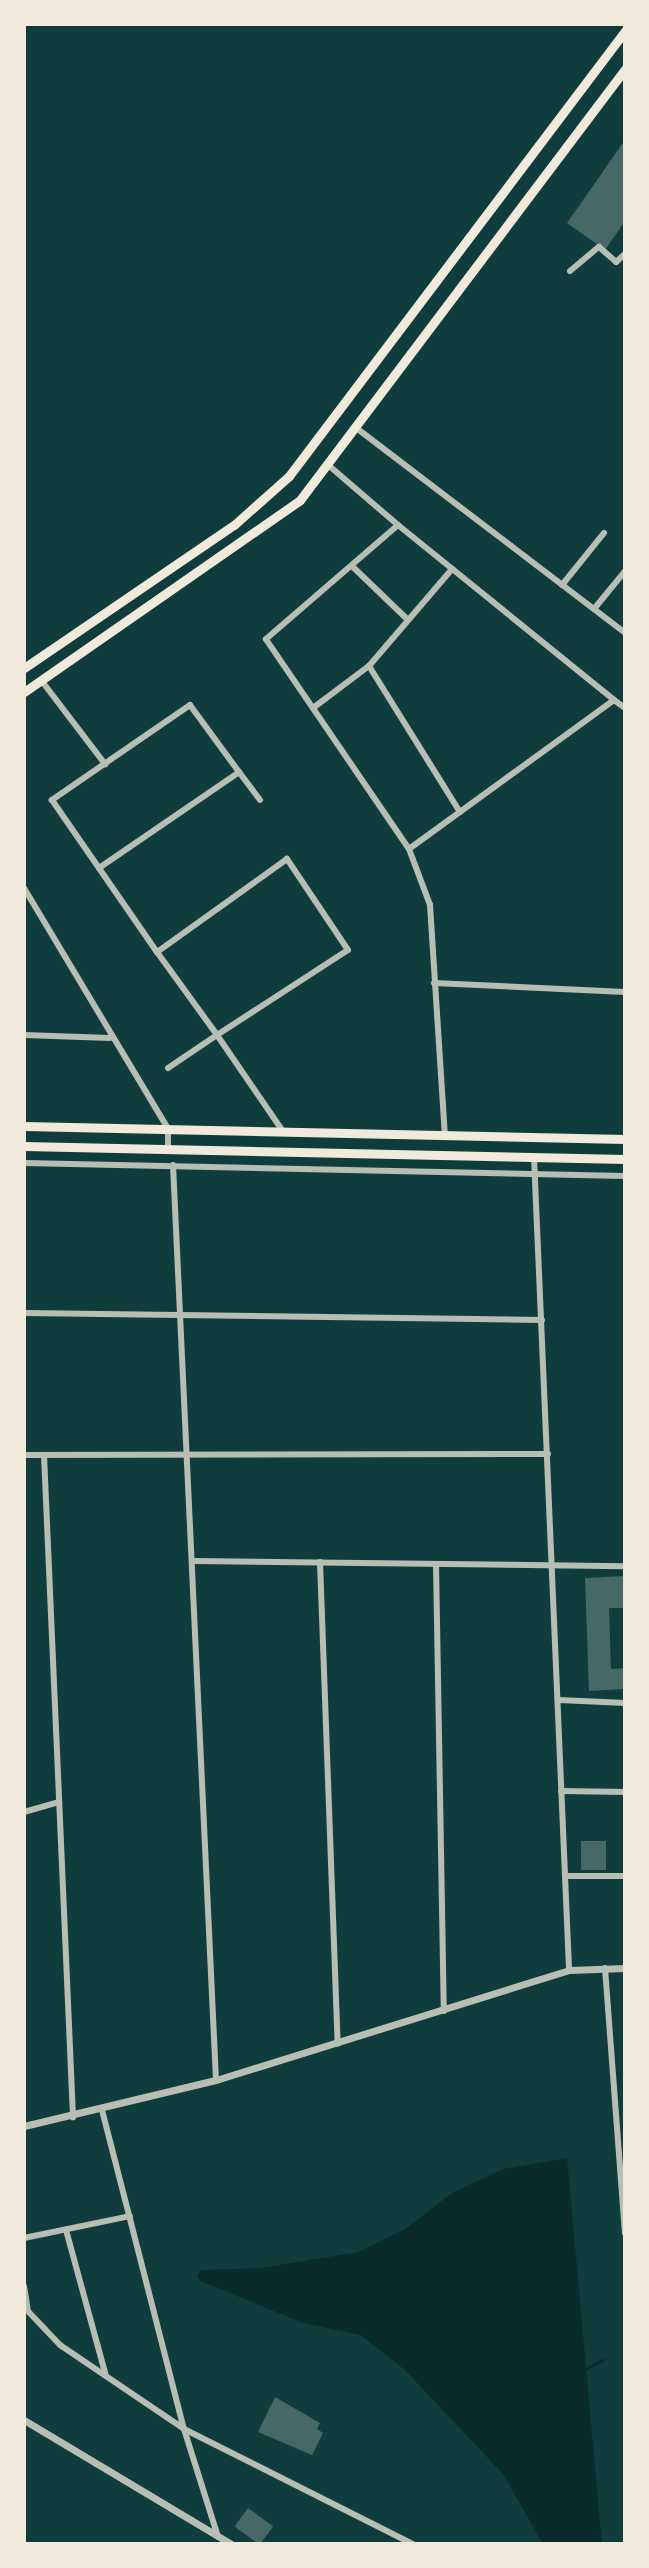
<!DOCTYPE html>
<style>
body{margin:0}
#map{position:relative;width:649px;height:2568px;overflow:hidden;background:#0f3d3e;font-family:"Zilla Slab",serif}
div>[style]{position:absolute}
.water>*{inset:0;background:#0a2a2b}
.stream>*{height:3px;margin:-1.5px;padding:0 1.5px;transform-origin:1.5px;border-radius:1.5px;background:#0a2a2b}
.building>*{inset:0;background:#486865;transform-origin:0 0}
.minor>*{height:6px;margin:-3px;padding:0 3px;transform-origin:3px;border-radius:3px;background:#b8beb3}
.tertiary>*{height:7px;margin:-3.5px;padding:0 3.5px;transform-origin:3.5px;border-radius:3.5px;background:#b8beb3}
.primary>*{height:9px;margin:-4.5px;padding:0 4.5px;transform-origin:4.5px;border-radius:4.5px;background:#f1e9da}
span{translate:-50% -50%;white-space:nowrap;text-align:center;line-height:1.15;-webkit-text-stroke:7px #f1e9da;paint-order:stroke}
.frame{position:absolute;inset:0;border:26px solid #f1e9da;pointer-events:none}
</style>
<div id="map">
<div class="water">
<i style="clip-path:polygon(567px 2158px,602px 2544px,543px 2544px,503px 2474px,404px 2369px,360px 2335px,303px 2323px,200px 2281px,197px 2275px,201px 2270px,261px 2268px,359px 2252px,405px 2229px,452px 2193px,503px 2169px)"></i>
</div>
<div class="stream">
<i style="left:585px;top:2369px;width:20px;rotate:-27deg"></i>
</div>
<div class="building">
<i style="clip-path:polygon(625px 140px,625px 221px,605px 250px,567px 223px)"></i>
<i style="clip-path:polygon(625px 1576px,625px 1608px,609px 1608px,611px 1669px,625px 1668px,625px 1689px,589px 1691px,585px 1578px)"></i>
<i style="left:581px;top:1841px;width:25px;height:29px"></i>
<i style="clip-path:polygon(275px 2397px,320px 2423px,317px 2429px,323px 2433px,312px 2455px,258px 2432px)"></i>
<i style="left:248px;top:2508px;width:31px;height:23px;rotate:36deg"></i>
</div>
<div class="minor">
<i style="left:570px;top:271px;width:38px;rotate:-40deg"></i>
<i style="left:599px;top:247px;width:23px;rotate:41deg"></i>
<i style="left:616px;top:262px;width:12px;rotate:-42deg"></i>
<i style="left:355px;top:427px;width:340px;rotate:37.3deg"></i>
<i style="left:327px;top:464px;width:94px;rotate:40.7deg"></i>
<i style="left:354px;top:568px;width:75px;rotate:43.9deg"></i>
<i style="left:562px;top:585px;width:67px;rotate:-51.1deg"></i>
<i style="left:594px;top:609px;width:49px;rotate:-50.8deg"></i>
<i style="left:369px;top:666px;width:172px;rotate:58.1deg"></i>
<i style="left:41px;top:680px;width:106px;rotate:52.7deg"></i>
<i style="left:614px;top:700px;width:14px;rotate:36deg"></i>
<i style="left:313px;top:708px;width:70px;rotate:-36.9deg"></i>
<i style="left:369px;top:666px;width:128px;rotate:-49.4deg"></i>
<i style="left:239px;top:772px;width:35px;rotate:53deg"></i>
<i style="left:409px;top:849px;width:254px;rotate:-124.3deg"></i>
<i style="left:266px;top:639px;width:174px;rotate:-40.8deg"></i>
<i style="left:398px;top:525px;width:278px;rotate:39deg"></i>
<i style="left:614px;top:700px;width:253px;rotate:144deg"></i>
<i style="left:409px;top:849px;width:60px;rotate:69.4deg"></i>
<i style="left:430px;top:905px;width:230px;rotate:86.3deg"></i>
<i style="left:99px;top:868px;width:170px;rotate:-34.4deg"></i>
<i style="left:239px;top:772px;width:83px;rotate:-126.2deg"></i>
<i style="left:190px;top:705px;width:168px;rotate:145.5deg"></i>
<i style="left:52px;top:800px;width:185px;rotate:55.4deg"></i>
<i style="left:24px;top:888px;width:281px;rotate:59.1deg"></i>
<i style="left:168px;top:1129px;width:19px;rotate:90deg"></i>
<i style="left:434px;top:983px;width:191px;rotate:2.7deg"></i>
<i style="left:24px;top:1035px;width:86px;rotate:2deg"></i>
<i style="left:168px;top:1068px;width:59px;rotate:-34deg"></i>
<i style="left:217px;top:1035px;width:156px;rotate:-33deg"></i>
<i style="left:348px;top:950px;width:110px;rotate:-123.8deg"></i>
<i style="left:287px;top:859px;width:160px;rotate:144.4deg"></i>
<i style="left:157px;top:952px;width:102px;rotate:54.1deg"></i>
<i style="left:217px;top:1035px;width:119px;rotate:55.6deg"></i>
<i style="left:534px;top:1157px;width:814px;rotate:87.53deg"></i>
<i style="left:24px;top:1163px;width:601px;rotate:1.24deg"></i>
<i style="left:173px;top:1165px;width:916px;rotate:87.31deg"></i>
<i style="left:24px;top:1313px;width:518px;rotate:0.77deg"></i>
<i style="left:24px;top:1455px;width:524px;rotate:-0.11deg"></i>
<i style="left:44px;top:1455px;width:663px;rotate:87.49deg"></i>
<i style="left:195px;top:1561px;width:430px;rotate:0.7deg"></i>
<i style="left:320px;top:1562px;width:482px;rotate:87.9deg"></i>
<i style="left:436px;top:1564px;width:447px;rotate:89deg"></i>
<i style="left:559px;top:1700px;width:66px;rotate:2.6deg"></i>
<i style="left:561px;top:1791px;width:64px;rotate:0.9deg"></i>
<i style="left:24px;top:1812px;width:36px;rotate:-16deg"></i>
<i style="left:568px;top:1876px;width:57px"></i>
<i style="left:605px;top:1968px;width:266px;rotate:85.7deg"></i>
<i style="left:102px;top:2110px;width:329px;rotate:75.6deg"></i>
<i style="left:184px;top:2429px;width:113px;rotate:72.5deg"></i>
<i style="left:66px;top:2230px;width:151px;rotate:74.7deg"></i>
<i style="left:24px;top:2238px;width:108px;rotate:-11.7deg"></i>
<i style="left:24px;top:2286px;width:24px;rotate:81deg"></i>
<i style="left:24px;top:2307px;width:52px;rotate:46.5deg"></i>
<i style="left:60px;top:2345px;width:150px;rotate:34.1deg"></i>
<i style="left:184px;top:2429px;width:256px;rotate:26.7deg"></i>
</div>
<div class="tertiary">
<i style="left:24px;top:2126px;width:197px;rotate:-13.5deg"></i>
<i style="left:216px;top:2080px;width:370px;rotate:-17.3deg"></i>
<i style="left:569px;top:1970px;width:56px;rotate:-2deg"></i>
<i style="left:24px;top:2420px;width:241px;rotate:30.9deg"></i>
</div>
<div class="primary">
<i style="left:24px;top:668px;width:254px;rotate:-34.3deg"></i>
<i style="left:234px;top:525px;width:74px;rotate:-41.7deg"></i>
<i style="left:289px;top:476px;width:558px;rotate:-52.95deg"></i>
<i style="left:24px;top:692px;width:336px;rotate:-34.8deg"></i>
<i style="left:300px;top:500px;width:540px;rotate:-52.98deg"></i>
<i style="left:24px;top:1126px;width:601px;rotate:1.24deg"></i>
<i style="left:24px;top:1146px;width:601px;rotate:1.24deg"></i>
</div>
<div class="frame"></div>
</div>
